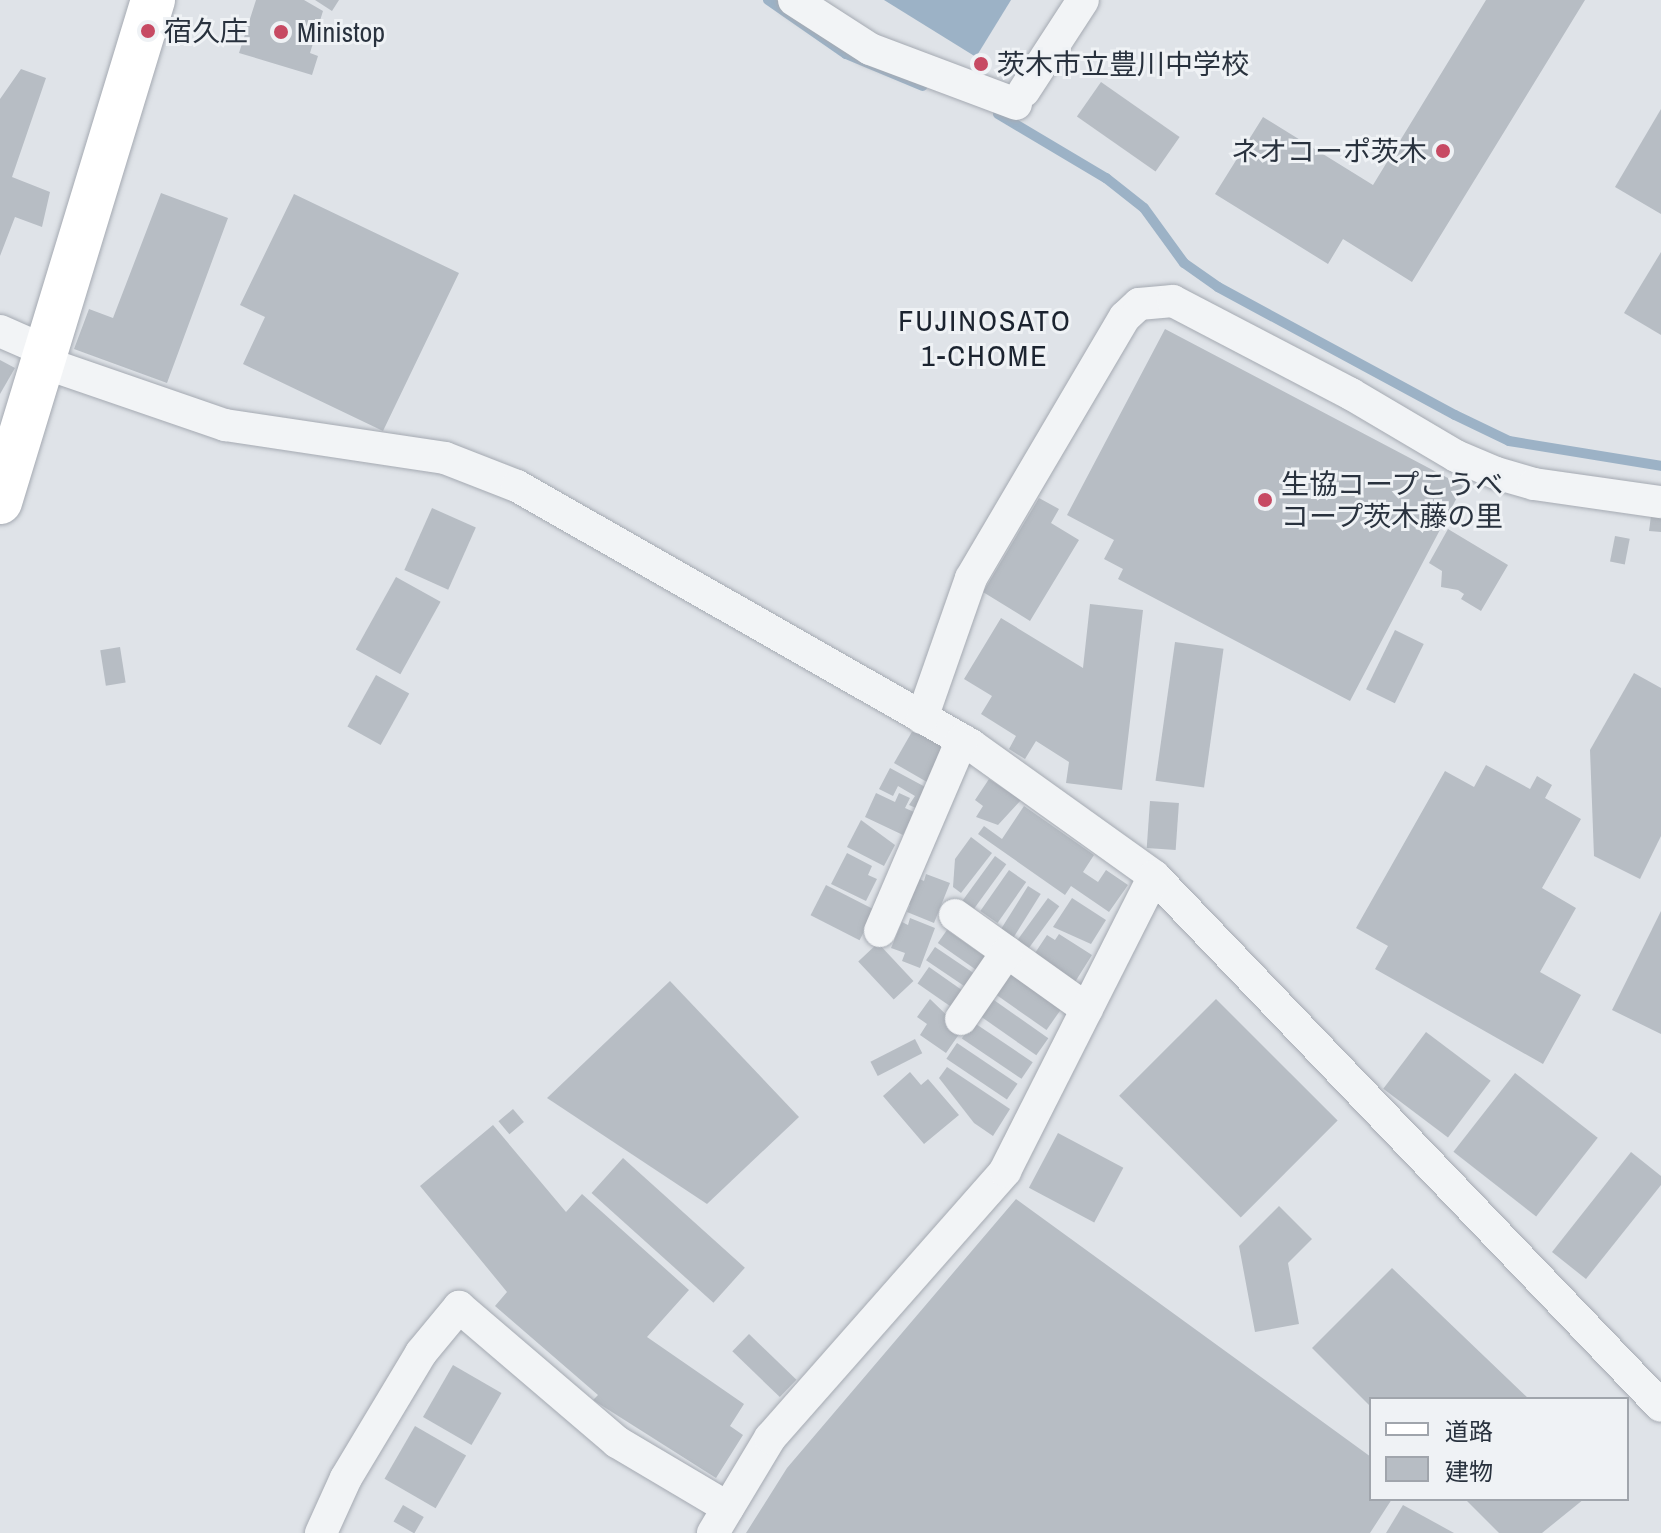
<!DOCTYPE html>
<meta charset="utf-8">
<style>
body{margin:0}
#map{position:relative;width:1661px;height:1533px;overflow:hidden;background:#dfe3e8;font-family:"Archivo Narrow","Noto Sans JP",sans-serif}
div>[style]{position:absolute}
.water>*{inset:0;background:#9cb2c6}
.stream>*{height:10px;margin:-5px;padding:0 5px;transform-origin:5px;border-radius:5px;background:#9cb2c6}
.building>*{inset:0;background:#b7bdc4;transform-origin:0 0}
.roads{filter:drop-shadow(0 0 2px #a5aab2) drop-shadow(0 0 2px #a5aab2)}
.street>*{height:32px;margin:-16px;padding:0 16px;transform-origin:16px;border-radius:16px;background:#f2f4f6}
.secondary>*{height:44px;margin:-22px;padding:0 22px;transform-origin:22px;border-radius:22px;background:#fff}
.dots>*{width:22px;height:22px;translate:-50% -50%;box-sizing:border-box;border:4px solid #eff2f5;border-radius:50%}
span{translate:-50% -50%;white-space:nowrap;text-align:center;line-height:1.15;-webkit-text-stroke:6px #eff2f5;paint-order:stroke}
.poi-label{font-size:28px;color:#29323e}
.left{translate:0 -50%;text-align:left}
.right{translate:-100% -50%;text-align:right}
.neighbourhood-label{font-size:30px;color:#1b232f;letter-spacing:2px}
.legend{position:absolute;left:1369px;top:1397px;width:260px;height:104px;box-sizing:border-box;background:#eff2f5;border:2px solid #a0a5ac;margin:0;padding:10px 14px;list-style:none;font-size:24px;color:#29323e}
.legend li{display:flex;align-items:center;gap:16px;height:40px}
.legend b{width:40px;border:2px solid #a0a5ac}
</style>
<div id="map">
<div class="water">
<i style="clip-path:polygon(884px 0,1011px 0,976px 57px)"></i>
</div>
<div class="stream">
<i style="left:768px;top:0;width:95px;rotate:34.7deg"></i>
<i style="left:846px;top:54px;width:83px;rotate:22.6deg"></i>
<i style="left:998px;top:114px;width:126px;rotate:30.7deg"></i>
<i style="left:1106px;top:178px;width:48px;rotate:38.3deg"></i>
<i style="left:1144px;top:208px;width:68px;rotate:54deg"></i>
<i style="left:1184px;top:263px;width:42px;rotate:35.2deg"></i>
<i style="left:1218px;top:287px;width:269px;rotate:28.4deg"></i>
<i style="left:1455px;top:415px;width:60px;rotate:25.7deg"></i>
<i style="left:1509px;top:441px;width:154px;rotate:9.3deg"></i>
</div>
<div class="building">
<i style="clip-path:polygon(256px 0,304px 0,323px 11px,310px 53px,318px 56px,312px 75px,239px 53px)"></i>
<i style="clip-path:polygon(315px 0,339px 0,332px 11px)"></i>
<i style="clip-path:polygon(1486px 0,1585px 0,1412px 282px,1343px 239px,1328px 264px,1215px 194px,1263px 117px,1373px 185px)"></i>
<i style="clip-path:polygon(21px 69px,46px 78px,12px 177px,50px 192px,42px 227px,15px 217px,0 256px,0 99px)"></i>
<i style="left:1101px;top:82px;width:96px;height:42px;rotate:35deg"></i>
<i style="clip-path:polygon(1661px 109px,1661px 214px,1615px 187px)"></i>
<i style="clip-path:polygon(161px 193px,228px 218px,167px 383px,74px 349px,89px 309px,113px 318px)"></i>
<i style="clip-path:polygon(294px 194px,459px 273px,383px 431px,243px 364px,265px 317px,240px 305px)"></i>
<i style="clip-path:polygon(1661px 252px,1661px 335px,1624px 313px)"></i>
<i style="clip-path:polygon(1165px 329px,1463px 486px,1350px 701px,1118px 579px,1123px 569px,1104px 559px,1114px 540px,1067px 515px)"></i>
<i style="clip-path:polygon(0 360px,15px 368px,0 394px)"></i>
<i style="clip-path:polygon(1039px 498px,1059px 509px,1051px 523px,1079px 540px,1030px 621px,983px 592px)"></i>
<i style="left:432px;top:508px;width:48px;height:68px;rotate:24deg"></i>
<i style="clip-path:polygon(1651px 516px,1661px 517px,1661px 532px,1649px 531px)"></i>
<i style="clip-path:polygon(1448px 529px,1508px 565px,1481px 611px,1461px 599px,1464px 594px,1458px 590px,1441px 587px,1442px 571px,1429px 563px)"></i>
<i style="left:1615px;top:536px;width:15px;height:26px;rotate:11deg"></i>
<i style="left:396px;top:577px;width:51px;height:83px;rotate:29deg"></i>
<i style="clip-path:polygon(1090px 604px,1143px 610px,1122px 790px,1066px 783px,1069px 762px,1036px 741px,1025px 759px,1009px 749px,1016px 736px,981px 714px,992px 696px,964px 679px,1001px 618px,1083px 668px)"></i>
<i style="left:1395px;top:630px;width:32px;height:66px;rotate:26deg"></i>
<i style="left:1175px;top:642px;width:49px;height:140px;rotate:8deg"></i>
<i style="left:120px;top:647px;width:36px;height:20px;rotate:81deg"></i>
<i style="clip-path:polygon(1634px 673px,1661px 688px,1661px 836px,1640px 879px,1594px 856px,1590px 750px)"></i>
<i style="left:376px;top:675px;width:38px;height:59px;rotate:29deg"></i>
<i style="left:913px;top:730px;width:38px;height:38px;rotate:30deg"></i>
<i style="clip-path:polygon(1486px 765px,1530px 789px,1537px 776px,1552px 785px,1545px 798px,1581px 819px,1542px 888px,1576px 908px,1540px 972px,1581px 995px,1543px 1064px,1375px 969px,1388px 946px,1356px 928px,1445px 771px,1474px 787px)"></i>
<i style="clip-path:polygon(890px 768px,929px 789px,918px 809px,909px 805px,915px 796px,898px 786px,893px 796px,879px 789px)"></i>
<i style="clip-path:polygon(989px 779px,1021px 800px,998px 825px,976px 817px,983px 806px,975px 800px)"></i>
<i style="clip-path:polygon(876px 793px,895px 802px,899px 793px,910px 798px,905px 808px,914px 812px,903px 835px,865px 817px)"></i>
<i style="left:1150px;top:801px;width:29px;height:47px;rotate:4deg"></i>
<i style="clip-path:polygon(1024px 806px,1094px 855px,1083px 872px,1098px 882px,1106px 870px,1128px 885px,1109px 912px,1071px 886px,1065px 895px,978px 834px,984px 826px,1002px 839px)"></i>
<i style="clip-path:polygon(861px 820px,895px 845px,884px 866px,847px 847px)"></i>
<i style="clip-path:polygon(971px 837px,992px 853px,961px 893px,953px 887px,955px 859px)"></i>
<i style="clip-path:polygon(847px 853px,872px 866px,868px 875px,877px 879px,866px 901px,831px 884px)"></i>
<i style="left:995px;top:856px;width:14px;height:55px;rotate:36deg"></i>
<i style="left:1009px;top:870px;width:21px;height:50px;rotate:35deg"></i>
<i style="clip-path:polygon(926px 874px,950px 883px,934px 923px,907px 912px,910px 905px,905px 903px,915px 877px,924px 881px)"></i>
<i style="left:826px;top:885px;width:55px;height:34px;rotate:27deg"></i>
<i style="left:1028px;top:886px;width:15px;height:52px;rotate:32deg"></i>
<i style="left:1048px;top:898px;width:14px;height:57px;rotate:36deg"></i>
<i style="clip-path:polygon(1072px 898px,1106px 920px,1091px 944px,1053px 927px)"></i>
<i style="clip-path:polygon(1661px 911px,1661px 1034px,1612px 1010px)"></i>
<i style="clip-path:polygon(910px 918px,935px 928px,920px 968px,902px 961px,905px 953px,891px 948px,902px 922px,908px 925px)"></i>
<i style="left:947px;top:930px;width:51px;height:16px;rotate:35deg"></i>
<i style="clip-path:polygon(1059px 934px,1092px 955px,1075px 982px,1033px 956px,1047px 935px,1055px 940px)"></i>
<i style="left:878px;top:943px;width:52px;height:27px;rotate:47deg"></i>
<i style="left:935px;top:947px;width:50px;height:16px;rotate:34deg"></i>
<i style="left:929px;top:967px;width:47px;height:20px;rotate:35deg"></i>
<i style="left:1009px;top:972px;width:64px;height:26px;rotate:35deg"></i>
<i style="clip-path:polygon(670px 981px,799px 1117px,707px 1204px,547px 1098px)"></i>
<i style="left:991px;top:998px;width:70px;height:21px;rotate:35deg"></i>
<i style="clip-path:polygon(930px 999px,962px 1030px,946px 1053px,920px 1035px,927px 1024px,917px 1017px)"></i>
<i style="left:1216px;top:999px;width:172px;height:137px;rotate:45deg"></i>
<i style="left:973px;top:1022px;width:72px;height:20px;rotate:34deg"></i>
<i style="left:1426px;top:1032px;width:81px;height:71px;rotate:37deg"></i>
<i style="left:915px;top:1039px;width:16px;height:50px;rotate:63deg"></i>
<i style="left:957px;top:1043px;width:73px;height:19px;rotate:34deg"></i>
<i style="clip-path:polygon(947px 1067px,1010px 1109px,993px 1136px,974px 1123px,939px 1078px)"></i>
<i style="clip-path:polygon(910px 1072px,921px 1085px,928px 1079px,959px 1115px,924px 1144px,883px 1096px)"></i>
<i style="left:1515px;top:1073px;width:105px;height:100px;rotate:38deg"></i>
<i style="left:513px;top:1109px;width:17px;height:19px;rotate:50deg"></i>
<i style="clip-path:polygon(493px 1125px,566px 1212px,582px 1194px,689px 1290px,647px 1337px,744px 1404px,730px 1426px,743px 1435px,716px 1478px,593px 1400px,598px 1395px,495px 1306px,507px 1292px,420px 1186px)"></i>
<i style="left:1058px;top:1133px;width:74px;height:62px;rotate:28deg"></i>
<i style="clip-path:polygon(1631px 1152px,1661px 1176px,1661px 1185px,1586px 1279px,1552px 1252px)"></i>
<i style="left:623px;top:1158px;width:164px;height:47px;rotate:42deg"></i>
<i style="clip-path:polygon(1016px 1199px,1371px 1457px,1371px 1499px,1392px 1499px,1370px 1533px,746px 1533px,787px 1468px)"></i>
<i style="clip-path:polygon(1279px 1206px,1312px 1239px,1288px 1263px,1299px 1324px,1255px 1332px,1239px 1246px)"></i>
<i style="clip-path:polygon(1392px 1268px,1529px 1399px,1371px 1399px,1371px 1407px,1312px 1348px)"></i>
<i style="left:749px;top:1334px;width:66px;height:24px;rotate:44deg"></i>
<i style="left:453px;top:1365px;width:56px;height:60px;rotate:30deg"></i>
<i style="left:415px;top:1426px;width:59px;height:61px;rotate:30deg"></i>
<i style="clip-path:polygon(1465px 1499px,1584px 1499px,1542px 1533px,1499px 1533px)"></i>
<i style="left:403px;top:1505px;width:24px;height:19px;rotate:30deg"></i>
<i style="clip-path:polygon(1403px 1505px,1454px 1533px,1386px 1533px)"></i>
</div>
<div class="roads">
<div class="street">
<i style="left:794px;top:0;width:90px;rotate:32.8deg"></i>
<i style="left:870px;top:49px;width:156px;rotate:20.6deg"></i>
<i style="left:1024px;top:91px;width:108px;rotate:-57deg"></i>
<i style="left:0;top:331px;width:47px;rotate:23.8deg"></i>
<i style="left:39px;top:361px;width:197px;rotate:19deg"></i>
<i style="left:225px;top:425px;width:222px;rotate:8.5deg"></i>
<i style="left:445px;top:458px;width:77px;rotate:21.3deg"></i>
<i style="left:517px;top:486px;width:523px;rotate:29.7deg"></i>
<i style="left:971px;top:745px;width:225px;rotate:35.6deg"></i>
<i style="left:1154px;top:876px;width:733px;rotate:46.27deg"></i>
<i style="left:922px;top:718px;width:148px;rotate:-70.7deg"></i>
<i style="left:971px;top:578px;width:303px;rotate:-59.5deg"></i>
<i style="left:1125px;top:317px;width:19px;rotate:-43deg"></i>
<i style="left:1139px;top:304px;width:34px;rotate:-5deg"></i>
<i style="left:1173px;top:301px;width:201px;rotate:27.6deg"></i>
<i style="left:1351px;top:394px;width:122px;rotate:30.6deg"></i>
<i style="left:1456px;top:456px;width:43px;rotate:23deg"></i>
<i style="left:1496px;top:473px;width:40px;rotate:16deg"></i>
<i style="left:1534px;top:484px;width:128px;rotate:8.1deg"></i>
<i style="left:955px;top:915px;width:162px;rotate:35.5deg"></i>
<i style="left:880px;top:931px;width:208px;rotate:-66.8deg"></i>
<i style="left:961px;top:1019px;width:81px;rotate:-55.5deg"></i>
<i style="left:321px;top:1533px;width:60px;rotate:-65.6deg"></i>
<i style="left:346px;top:1478px;width:146px;rotate:-59deg"></i>
<i style="left:421px;top:1353px;width:60px;rotate:-50.4deg"></i>
<i style="left:459px;top:1307px;width:208px;rotate:40.5deg"></i>
<i style="left:617px;top:1442px;width:129px;rotate:30.7deg"></i>
<i style="left:713px;top:1533px;width:111px;rotate:-59deg"></i>
<i style="left:770px;top:1438px;width:356px;rotate:-48.6deg"></i>
<i style="left:1005px;top:1171px;width:330px;rotate:-63.2deg"></i>
</div>
<div class="secondary">
<i style="left:0;top:502px;width:525px;rotate:-73.05deg"></i>
</div>
</div>
<div class="dots">
<i style="left:148px;top:31px;background:#c74a63"></i>
<i style="left:281px;top:32px;background:#c74a63"></i>
<i style="left:981px;top:64px;background:#c74a63"></i>
<i style="left:1443px;top:151px;background:#c74a63"></i>
<i style="left:1265px;top:500px;background:#c74a63"></i>
</div>
<div class="poi-label">
<span class="left" style="left:164px;top:31px">宿久庄</span>
<span class="left" style="left:297px;top:32px">Ministop</span>
<span class="left" style="left:997px;top:64px">茨木市立豊川中学校</span>
<span class="right" style="left:1427px;top:151px">ネオコーポ茨木</span>
<span class="left" style="left:1281px;top:500px">生協コープこうべ<br>コープ茨木藤の里</span>
</div>
<div class="neighbourhood-label">
<span style="left:985px;top:337px">FUJINOSATO<br>1-CHOME</span>
</div>
<ul class="legend">
<li><b style="height:10px;background:#fff"></b>道路</li>
<li><b style="height:22px;background:#b7bdc4"></b>建物</li>
</ul>
</div>
